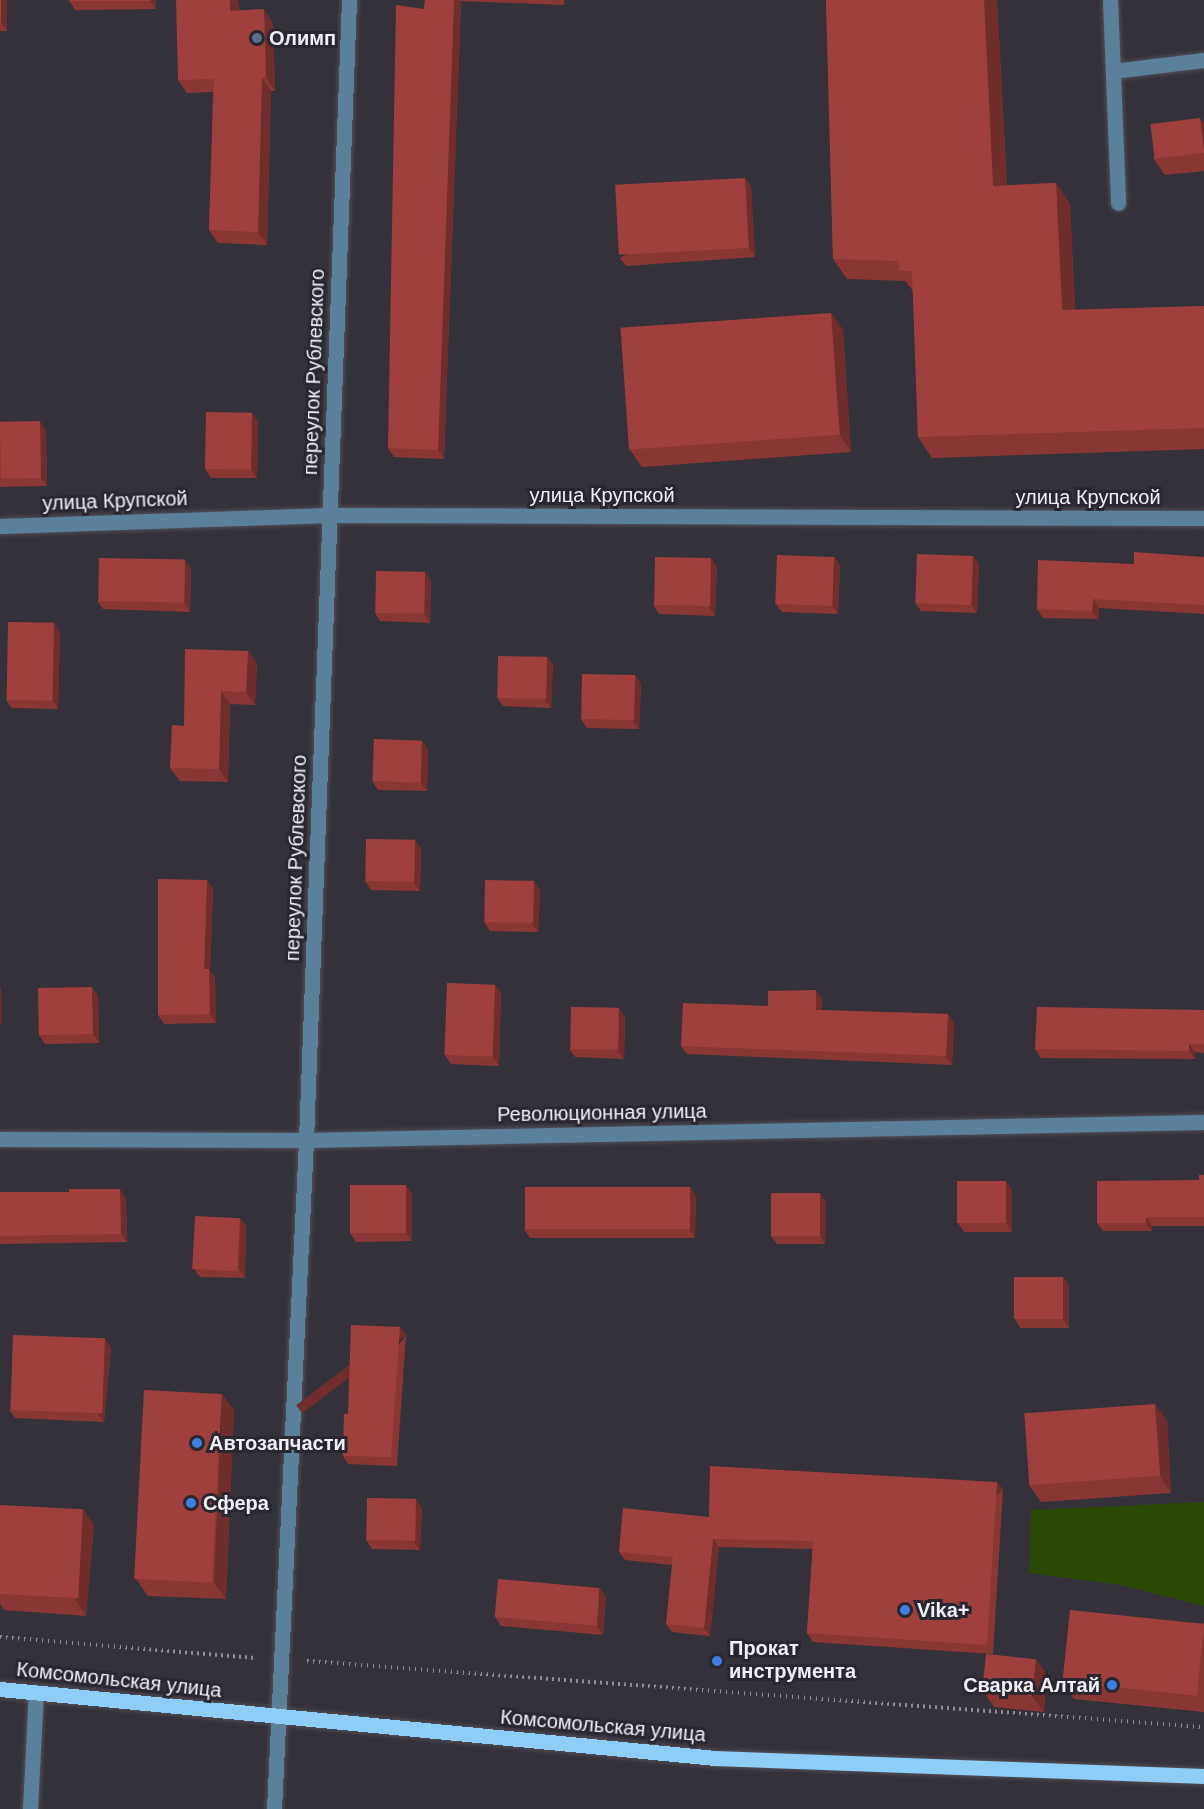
<!DOCTYPE html>
<meta charset="utf-8">
<style>
body{margin:0}
#map{position:relative;width:1204px;height:1809px;overflow:hidden;background:#34313a;font-family:Helvetica,sans-serif}
div>[style]{position:absolute}
.green>*{inset:0;background:#2c4904}
.path>*{height:4px;margin-top:-2px;transform-origin:0;background:repeating-linear-gradient(90deg,#8f8d94 0 1.5px,transparent 0 6px)}
.roads{filter:drop-shadow(0 0 2px #524f58) drop-shadow(0 0 2px #524f58)}
.minor>*{height:15px;margin:-7.5px;padding:0 7.5px;transform-origin:7.5px;border-radius:7.5px;background:#5b819a}
.major>*{height:15px;margin:-7.5px;padding:0 7.5px;transform-origin:7.5px;border-radius:7.5px;background:#8dcdf6}
.wall>*{inset:0;background:#893735}
.shaded-wall>*{inset:0;background:#6f2d2b;transform-origin:0 0}
.building>*{inset:0;background:#9f403e;transform-origin:0 0}
.dots>*{width:16px;height:16px;translate:-50% -50%;box-sizing:border-box;border:3px solid #2a2730;border-radius:50%}
span{translate:-50% -50%;white-space:nowrap;text-align:center;line-height:1.15;-webkit-text-stroke:6px #2a2730;paint-order:stroke}
.poi-label{font-size:20px;color:#f0eff5;font-weight:700}
.left{translate:0 -50%;text-align:left}
.right{translate:-100% -50%;text-align:right}
.street-label{font-size:20px;color:#f0eff5}
</style>
<div id="map">
<div class="green">
<i style="clip-path:polygon(1204px 1502px,1204px 1606px,1121px 1585px,1029px 1573px,1031px 1510px)"></i>
</div>
<div class="path">
<i style="left:0;top:1637px;width:256px;rotate:4.7deg"></i>
<i style="left:307px;top:1661px;width:899px;rotate:4.21deg"></i>
</div>
<div class="roads">
<div class="minor">
<i style="left:1110px;top:0;width:203px;rotate:87.7deg"></i>
<i style="left:1113px;top:71px;width:92px;rotate:-6.9deg"></i>
<i style="left:0;top:526px;width:330px;rotate:-1.9deg"></i>
<i style="left:330px;top:515px;width:874px;rotate:0.2deg"></i>
<i style="left:0;top:1139px;width:306px;rotate:0.2deg"></i>
<i style="left:306px;top:1140px;width:898px;rotate:-1.15deg"></i>
<i style="left:30px;top:1809px;width:117px;rotate:-87.1deg"></i>
<i style="left:274px;top:1809px;width:670px;rotate:-87.26deg"></i>
<i style="left:306px;top:1140px;width:1141px;rotate:-87.84deg"></i>
</div>
<div class="major">
<i style="left:0;top:1689px;width:718px;rotate:5.51deg"></i>
<i style="left:715px;top:1758px;width:489px;rotate:2.1deg"></i>
</div>
</div>
<div class="wall">
<i style="clip-path:polygon(0 0,7px 31px,0 31px)"></i>
<i style="clip-path:polygon(69px 0,156px 0,156px 9px,75px 10px)"></i>
<i style="clip-path:polygon(238px 0,239px 10px,273px 23px,275px 91px,271px 91px,267px 245px,218px 243px,209px 230px,213px 92px,187px 93px,178px 80px)"></i>
<i style="clip-path:polygon(425px 0,564px 0,564px 5px,461px 1px,444px 459px,394px 457px,388px 448px)"></i>
<i style="clip-path:polygon(826px 0,997px 0,1007px 185px,1056px 183px,1070px 204px,1075px 310px,1204px 306px,1204px 449px,932px 458px,918px 437px,913px 291px,905px 281px,847px 279px,833px 259px)"></i>
<i style="clip-path:polygon(1200px 118px,1204px 124px,1204px 171px,1165px 175px,1153px 158px)"></i>
<i style="clip-path:polygon(751px 186px,755px 257px,626px 266px,620px 258px)"></i>
<i style="clip-path:polygon(831px 313px,843px 330px,851px 452px,642px 467px,630px 450px)"></i>
<i style="clip-path:polygon(258px 421px,257px 478px,211px 478px,205px 469px)"></i>
<i style="clip-path:polygon(0 422px,46px 430px,47px 486px,0 487px)"></i>
<i style="clip-path:polygon(834px 557px,840px 565px,838px 614px,782px 612px,776px 604px)"></i>
<i style="clip-path:polygon(1204px 557px,1204px 614px,1099px 608px,1098px 619px,1043px 618px,1037px 609px,1134px 564px)"></i>
<i style="clip-path:polygon(979px 564px,977px 613px,921px 611px,915px 603px)"></i>
<i style="clip-path:polygon(717px 567px,715px 616px,659px 614px,653px 605px)"></i>
<i style="clip-path:polygon(191px 569px,190px 612px,103px 609px,97px 601px)"></i>
<i style="clip-path:polygon(431px 580px,430px 623px,380px 621px,375px 613px)"></i>
<i style="clip-path:polygon(60px 632px,58px 709px,12px 708px,6px 700px)"></i>
<i style="clip-path:polygon(248px 651px,257px 663px,255px 705px,230px 704px,228px 782px,180px 781px,170px 768px,184px 726px)"></i>
<i style="clip-path:polygon(553px 665px,551px 708px,503px 706px,497px 698px)"></i>
<i style="clip-path:polygon(635px 675px,641px 684px,639px 729px,587px 728px,581px 719px)"></i>
<i style="clip-path:polygon(428px 749px,427px 791px,378px 790px,372px 781px)"></i>
<i style="clip-path:polygon(415px 840px,421px 849px,420px 891px,371px 890px,365px 881px)"></i>
<i style="clip-path:polygon(207px 880px,213px 889px,210px 971px,215px 978px,216px 1023px,164px 1024px,158px 1015px)"></i>
<i style="clip-path:polygon(540px 890px,538px 932px,490px 931px,484px 922px)"></i>
<i style="clip-path:polygon(495px 985px,501px 993px,499px 1066px,451px 1064px,445px 1055px)"></i>
<i style="clip-path:polygon(98px 995px,99px 1043px,45px 1044px,39px 1035px)"></i>
<i style="clip-path:polygon(822px 999px,822px 1010px,948px 1014px,954px 1023px,952px 1065px,687px 1054px,681px 1046px,768px 1006px)"></i>
<i style="clip-path:polygon(1204px 1010px,1204px 1053px,1195px 1052px,1195px 1059px,1041px 1058px,1035px 1049px)"></i>
<i style="clip-path:polygon(625px 1017px,624px 1059px,575px 1057px,569px 1049px)"></i>
<i style="clip-path:polygon(1204px 1175px,1204px 1226px,1152px 1226px,1152px 1231px,1103px 1231px,1097px 1223px,1199px 1180px)"></i>
<i style="clip-path:polygon(690px 1187px,696px 1196px,695px 1238px,530px 1238px,524px 1229px)"></i>
<i style="clip-path:polygon(1012px 1190px,1012px 1232px,964px 1232px,958px 1223px)"></i>
<i style="clip-path:polygon(0 1192px,126px 1198px,127px 1242px,0 1244px)"></i>
<i style="clip-path:polygon(412px 1193px,412px 1241px,356px 1242px,350px 1233px)"></i>
<i style="clip-path:polygon(820px 1193px,826px 1202px,825px 1244px,777px 1244px,771px 1236px)"></i>
<i style="clip-path:polygon(240px 1218px,246px 1226px,245px 1278px,200px 1277px,194px 1269px)"></i>
<i style="clip-path:polygon(1069px 1285px,1069px 1328px,1020px 1328px,1015px 1319px)"></i>
<i style="clip-path:polygon(406px 1335px,397px 1466px,348px 1464px,343px 1456px,348px 1414px)"></i>
<i style="clip-path:polygon(111px 1347px,104px 1422px,15px 1418px,9px 1410px)"></i>
<i style="clip-path:polygon(234px 1410px,226px 1599px,148px 1596px,136px 1579px)"></i>
<i style="clip-path:polygon(1167px 1420px,1171px 1493px,1041px 1502px,1029px 1485px)"></i>
<i style="clip-path:polygon(997px 1482px,1003px 1490px,993px 1654px,813px 1642px,807px 1633px,813px 1549px,719px 1547px,710px 1636px,672px 1632px,666px 1624px,672px 1565px,625px 1560px,619px 1552px,709px 1517px)"></i>
<i style="clip-path:polygon(0 1505px,94px 1525px,86px 1616px,4px 1610px,0 1604px)"></i>
<i style="clip-path:polygon(422px 1508px,420px 1550px,372px 1549px,366px 1540px)"></i>
<i style="clip-path:polygon(606px 1596px,603px 1635px,501px 1626px,495px 1617px)"></i>
<i style="clip-path:polygon(1204px 1623px,1204px 1712px,1074px 1699px,1062px 1682px)"></i>
<i style="clip-path:polygon(1036px 1659px,1047px 1675px,1044px 1712px,994px 1707px,983px 1691px)"></i>
</div>
<div class="shaded-wall">
<i style="clip-path:polygon(1px 0,7px 0,7px 31px,1px 23px)"></i>
<i style="clip-path:polygon(150px 0,156px 0,156px 9px,150px 1px)"></i>
<i style="clip-path:polygon(230px 0,238px 0,239px 24px,230px 11px)"></i>
<i style="clip-path:polygon(454px 0,460px 0,461px 1px,444px 459px,438px 450px)"></i>
<i style="clip-path:polygon(984px 0,997px 0,1008px 206px,993px 186px)"></i>
<i style="clip-path:polygon(264px 9px,273px 23px,275px 91px,266px 77px)"></i>
<i style="clip-path:polygon(262px 78px,271px 91px,267px 245px,258px 232px)"></i>
<i style="clip-path:polygon(1200px 118px,1204px 124px,1204px 154px,1204px 153px)"></i>
<i style="clip-path:polygon(745px 178px,751px 186px,755px 257px,749px 248px)"></i>
<i style="clip-path:polygon(1056px 183px,1070px 204px,1076px 331px,1062px 310px)"></i>
<i style="clip-path:polygon(831px 313px,843px 330px,851px 452px,840px 435px)"></i>
<i style="clip-path:polygon(252px 413px,258px 421px,257px 478px,251px 470px)"></i>
<i style="clip-path:polygon(40px 421px,46px 430px,47px 486px,41px 478px)"></i>
<i style="clip-path:polygon(973px 556px,979px 564px,977px 613px,971px 604px)"></i>
<i style="clip-path:polygon(834px 557px,840px 565px,838px 614px,832px 606px)"></i>
<i style="clip-path:polygon(711px 558px,717px 567px,715px 616px,709px 607px)"></i>
<i style="clip-path:polygon(185px 560px,191px 569px,190px 612px,184px 603px)"></i>
<i style="clip-path:polygon(425px 572px,431px 580px,430px 623px,424px 614px)"></i>
<i style="clip-path:polygon(1093px 599px,1099px 608px,1098px 619px,1092px 611px)"></i>
<i style="clip-path:polygon(54px 623px,60px 632px,58px 709px,52px 700px)"></i>
<i style="clip-path:polygon(248px 651px,257px 663px,255px 705px,246px 692px)"></i>
<i style="clip-path:polygon(547px 657px,553px 665px,551px 708px,545px 700px)"></i>
<i style="clip-path:polygon(635px 675px,641px 684px,639px 729px,633px 721px)"></i>
<i style="clip-path:polygon(221px 691px,230px 704px,228px 782px,219px 769px)"></i>
<i style="clip-path:polygon(422px 741px,428px 749px,427px 791px,421px 783px)"></i>
<i style="clip-path:polygon(415px 840px,421px 849px,420px 891px,414px 883px)"></i>
<i style="clip-path:polygon(207px 880px,213px 889px,210px 971px,215px 978px,216px 1023px,210px 1014px,204px 969px)"></i>
<i style="clip-path:polygon(534px 881px,540px 890px,538px 932px,532px 924px)"></i>
<i style="clip-path:polygon(495px 985px,501px 993px,499px 1066px,493px 1057px)"></i>
<i style="clip-path:polygon(0 987px,1px 988px,2px 1025px,0 1022px)"></i>
<i style="clip-path:polygon(92px 987px,98px 995px,99px 1043px,93px 1034px)"></i>
<i style="clip-path:polygon(816px 990px,822px 999px,822px 1018px,816px 1010px)"></i>
<i style="clip-path:polygon(619px 1008px,625px 1017px,624px 1059px,618px 1051px)"></i>
<i style="clip-path:polygon(948px 1014px,954px 1023px,952px 1065px,946px 1056px)"></i>
<i style="clip-path:polygon(1189px 1044px,1195px 1052px,1195px 1059px,1189px 1051px)"></i>
<i style="clip-path:polygon(1006px 1181px,1012px 1190px,1012px 1232px,1006px 1223px)"></i>
<i style="clip-path:polygon(406px 1185px,412px 1193px,412px 1241px,406px 1233px)"></i>
<i style="clip-path:polygon(690px 1187px,696px 1196px,695px 1238px,689px 1229px)"></i>
<i style="clip-path:polygon(120px 1189px,126px 1198px,127px 1242px,121px 1234px)"></i>
<i style="clip-path:polygon(820px 1193px,826px 1202px,825px 1244px,819px 1235px)"></i>
<i style="clip-path:polygon(1146px 1217px,1152px 1226px,1152px 1231px,1146px 1223px)"></i>
<i style="clip-path:polygon(240px 1218px,246px 1226px,245px 1278px,239px 1269px)"></i>
<i style="clip-path:polygon(1063px 1277px,1069px 1285px,1069px 1328px,1063px 1319px)"></i>
<i style="left:400px;top:1327px;width:10px;height:130px;rotate:53deg"></i>
<i style="clip-path:polygon(105px 1339px,111px 1347px,104px 1422px,98px 1414px)"></i>
<i style="clip-path:polygon(222px 1394px,234px 1410px,226px 1599px,214px 1583px)"></i>
<i style="clip-path:polygon(1155px 1404px,1167px 1420px,1171px 1493px,1160px 1476px)"></i>
<i style="left:997px;top:1482px;width:10px;height:163px;rotate:53deg"></i>
<i style="clip-path:polygon(416px 1499px,422px 1508px,420px 1550px,414px 1542px)"></i>
<i style="clip-path:polygon(83px 1509px,94px 1525px,86px 1616px,75px 1599px)"></i>
<i style="clip-path:polygon(713px 1539px,719px 1547px,710px 1636px,704px 1628px)"></i>
<i style="clip-path:polygon(600px 1588px,606px 1596px,603px 1635px,597px 1626px)"></i>
<i style="clip-path:polygon(1036px 1659px,1047px 1675px,1044px 1712px,1032px 1696px)"></i>
</div>
<div class="building">
<i style="left:0;top:0;width:1px;height:23px"></i>
<i style="left:69px;top:0;width:81px;height:1px"></i>
<i style="clip-path:polygon(176px 0,230px 0,230px 11px,264px 9px,266px 77px,262px 78px,258px 232px,209px 230px,214px 79px,178px 80px)"></i>
<i style="clip-path:polygon(425px 0,454px 0,438px 450px,388px 448px,396px 5px,424px 9px)"></i>
<i style="clip-path:polygon(826px 0,984px 0,993px 186px,1056px 183px,1062px 310px,1204px 306px,1204px 428px,918px 437px,912px 271px,899px 271px,899px 261px,833px 259px)"></i>
<i style="left:1200px;top:118px;width:35px;height:50px;rotate:83deg"></i>
<i style="left:745px;top:178px;width:70px;height:130px;rotate:87deg"></i>
<i style="left:831px;top:313px;width:122px;height:211px;rotate:86deg"></i>
<i style="left:206px;top:412px;width:46px;height:57px;rotate:1deg"></i>
<i style="left:40px;top:421px;width:57px;height:40px;rotate:89deg"></i>
<i style="clip-path:polygon(1134px 552px,1204px 557px,1204px 605px,1093px 599px,1092px 611px,1037px 609px,1038px 560px,1134px 564px)"></i>
<i style="left:917px;top:554px;width:56px;height:49px;rotate:2deg"></i>
<i style="left:777px;top:555px;width:57px;height:49px;rotate:2deg"></i>
<i style="left:655px;top:557px;width:56px;height:48px;rotate:1deg"></i>
<i style="left:99px;top:558px;width:86px;height:43px;rotate:1deg"></i>
<i style="left:376px;top:571px;width:49px;height:42px;rotate:1deg"></i>
<i style="left:8px;top:622px;width:46px;height:78px;rotate:1deg"></i>
<i style="clip-path:polygon(185px 649px,248px 651px,246px 692px,221px 691px,219px 769px,170px 768px,172px 725px,184px 726px)"></i>
<i style="left:498px;top:656px;width:49px;height:42px;rotate:1deg"></i>
<i style="left:582px;top:674px;width:53px;height:45px;rotate:1deg"></i>
<i style="left:374px;top:739px;width:48px;height:42px;rotate:2deg"></i>
<i style="left:366px;top:839px;width:49px;height:42px;rotate:1deg"></i>
<i style="clip-path:polygon(158px 879px,207px 880px,204px 969px,209px 969px,210px 1014px,158px 1015px)"></i>
<i style="left:485px;top:880px;width:49px;height:42px;rotate:1deg"></i>
<i style="left:447px;top:983px;width:48px;height:72px;rotate:2deg"></i>
<i style="left:92px;top:987px;width:47px;height:54px;rotate:89deg"></i>
<i style="clip-path:polygon(816px 990px,816px 1010px,948px 1014px,946px 1056px,681px 1046px,683px 1003px,768px 1006px,768px 991px)"></i>
<i style="left:571px;top:1007px;width:48px;height:42px;rotate:1deg"></i>
<i style="clip-path:polygon(1037px 1007px,1204px 1010px,1204px 1044px,1189px 1044px,1189px 1051px,1035px 1049px)"></i>
<i style="clip-path:polygon(1199px 1175px,1204px 1175px,1204px 1217px,1146px 1217px,1146px 1223px,1097px 1223px,1097px 1181px,1199px 1180px)"></i>
<i style="left:957px;top:1181px;width:49px;height:42px"></i>
<i style="left:350px;top:1185px;width:56px;height:48px"></i>
<i style="left:525px;top:1187px;width:165px;height:42px"></i>
<i style="clip-path:polygon(69px 1189px,120px 1189px,121px 1234px,0 1236px,0 1192px,69px 1192px)"></i>
<i style="left:771px;top:1193px;width:49px;height:43px"></i>
<i style="left:195px;top:1216px;width:45px;height:53px;rotate:3deg"></i>
<i style="left:1014px;top:1277px;width:49px;height:42px"></i>
<i style="clip-path:polygon(351px 1325px,400px 1327px,391px 1457px,343px 1456px,344px 1414px,348px 1414px)"></i>
<i style="left:13px;top:1335px;width:92px;height:75px;rotate:2deg"></i>
<i style="left:144px;top:1390px;width:78px;height:189px;rotate:3deg"></i>
<i style="left:1155px;top:1404px;width:72px;height:131px;rotate:86deg"></i>
<i style="clip-path:polygon(710px 1466px,997px 1482px,987px 1645px,807px 1633px,813px 1541px,713px 1539px,704px 1628px,666px 1624px,673px 1557px,619px 1552px,623px 1508px,709px 1517px)"></i>
<i style="left:367px;top:1498px;width:49px;height:42px;rotate:1deg"></i>
<i style="left:0;top:1505px;width:83px;height:89px;rotate:3deg"></i>
<i style="left:498px;top:1579px;width:102px;height:38px;rotate:5deg"></i>
<i style="left:1070px;top:1610px;width:135px;height:72px;rotate:6deg"></i>
<i style="left:986px;top:1654px;width:50px;height:37px;rotate:6deg"></i>
</div>
<div class="dots">
<i style="left:257px;top:38px;background:#5c6f8a"></i>
<i style="left:197px;top:1443px;background:#3f7fe0"></i>
<i style="left:191px;top:1503px;background:#3f7fe0"></i>
<i style="left:905px;top:1610px;background:#3f7fe0"></i>
<i style="left:717px;top:1661px;background:#3f7fe0"></i>
<i style="left:1112px;top:1685px;background:#3f7fe0"></i>
</div>
<div class="poi-label">
<span class="left" style="left:269px;top:38px">Олимп</span>
<span class="left" style="left:209px;top:1443px">Автозапчасти</span>
<span class="left" style="left:203px;top:1503px">Сфера</span>
<span class="left" style="left:917px;top:1610px">Vika+</span>
<span class="left" style="left:729px;top:1660px">Прокат<br>инструмента</span>
<span class="right" style="left:1100px;top:1685px">Сварка Алтай</span>
</div>
<div class="street-label">
<span style="left:314px;top:372px;rotate:-88deg">переулок Рублевского</span>
<span style="left:602px;top:495px">улица Крупской</span>
<span style="left:1088px;top:497px">улица Крупской</span>
<span style="left:115px;top:501px;rotate:-2deg">улица Крупской</span>
<span style="left:296px;top:858px;rotate:-88deg">переулок Рублевского</span>
<span style="left:602px;top:1113px;rotate:-1deg">Революционная улица</span>
<span style="left:119px;top:1680px;rotate:6deg">Комсомольская улица</span>
<span style="left:603px;top:1726px;rotate:5deg">Комсомольская улица</span>
</div>
</div>
